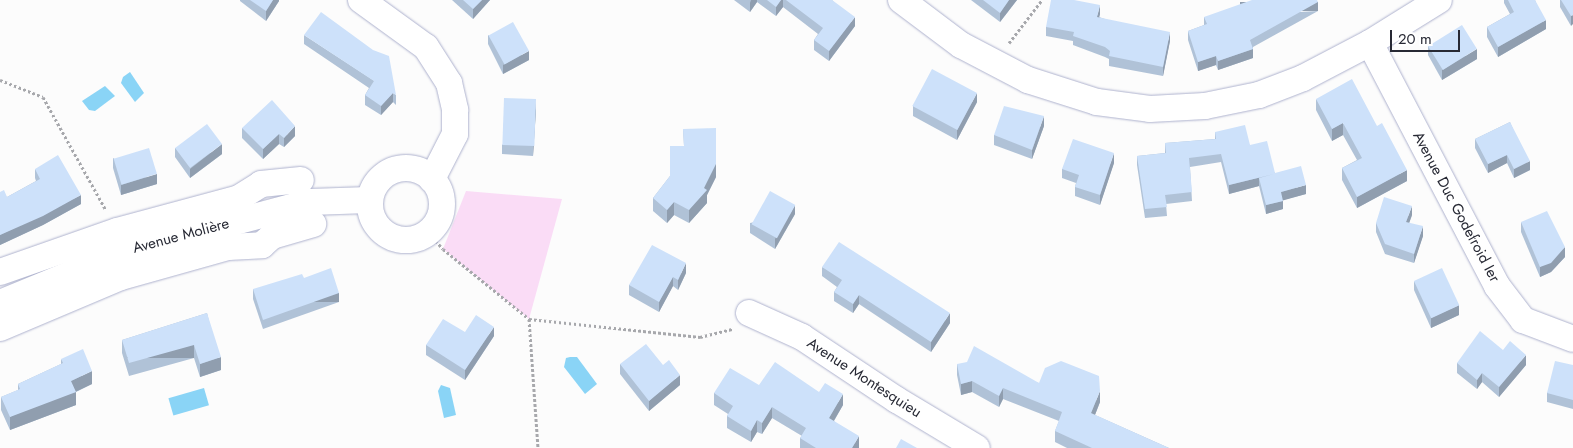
<!DOCTYPE html>
<meta charset="utf-8">
<style>
body{margin:0}
#map{position:relative;width:1573px;height:448px;overflow:hidden;background:#fcfcfc;font-family:Jost,sans-serif}
div>[style]{position:absolute}
.green>*{inset:0;background:#fadcf6}
.water>*{inset:0;background:#8ad4f6;transform-origin:0 0}
.path>*{height:3px;margin-top:-1.5px;transform-origin:0;background:repeating-linear-gradient(90deg,#a7a8ac 0 2.5px,transparent 0 5px)}
.roads{filter:drop-shadow(0 0 1px #aeb2ce) drop-shadow(0 0 1px #aeb2ce)}
.minor>*{height:26px;margin:-13px;padding:0 13px;transform-origin:13px;border-radius:13px;background:#fff}
.minor>.ring{margin:-13px;padding:0;box-sizing:content-box;background:none;border:26px solid #fff;border-radius:50%}
.wall>*{inset:0;background:#b0c2d7}
.shaded-wall>*{inset:0;background:#909eaf;transform-origin:0 0}
.building>*{inset:0;background:#cde1fa;transform-origin:0 0}
span{translate:-50% -50%;white-space:nowrap;text-align:center;line-height:1.15;-webkit-text-stroke:4px #fff;paint-order:stroke}
.street-label{font-size:15px;color:#272934}
.scale{position:absolute;left:1390px;top:30px;width:70px;height:22px;box-sizing:border-box;border:2px solid #272934;border-top:0;padding-left:6px;font-size:15px;line-height:18px;white-space:nowrap;color:#272934;-webkit-text-stroke:4px #fff;paint-order:stroke}
</style>
<div id="map">
<div class="green">
<i style="clip-path:polygon(466px 191px,562px 199px,529px 319px,443px 249px)"></i>
</div>
<div class="water">
<i style="clip-path:polygon(130px 72px,144px 93px,135px 102px,121px 83px,123px 77px)"></i>
<i style="clip-path:polygon(105px 86px,115px 96px,95px 111px,89px 110px,82px 101px)"></i>
<i style="clip-path:polygon(570px 357px,577px 357px,597px 384px,585px 394px,564px 367px,566px 358px)"></i>
<i style="clip-path:polygon(441px 385px,450px 388px,456px 415px,444px 418px,438px 391px)"></i>
<i style="left:204px;top:388px;width:18px;height:37px;rotate:74deg"></i>
</div>
<div class="path">
<i style="left:1009px;top:43px;width:54px;rotate:-52.5deg"></i>
<i style="left:0;top:80px;width:46px;rotate:21.6deg"></i>
<i style="left:43px;top:97px;width:129px;rotate:60.9deg"></i>
<i style="left:429px;top:233px;width:21px;rotate:49deg"></i>
<i style="left:443px;top:249px;width:111px;rotate:39.1deg"></i>
<i style="left:529px;top:319px;width:129px;rotate:86deg"></i>
<i style="left:529px;top:319px;width:172px;rotate:6deg"></i>
<i style="left:700px;top:337px;width:33px;rotate:-14deg"></i>
</div>
<div class="roads">
<div class="minor">
<i style="left:361px;top:0;width:80px;rotate:35.9deg"></i>
<i style="left:426px;top:47px;width:43px;rotate:57.4deg"></i>
<i style="left:449px;top:83px;width:28px;rotate:77deg"></i>
<i style="left:455px;top:110px;width:24px;rotate:90deg"></i>
<i style="left:455px;top:134px;width:51px;rotate:117.1deg"></i>
<i style="left:901px;top:0;width:75px;rotate:36.9deg"></i>
<i style="left:961px;top:45px;width:76px;rotate:27.6deg"></i>
<i style="left:1028px;top:80px;width:72px;rotate:17.7deg"></i>
<i style="left:1097px;top:102px;width:53px;rotate:7.5deg"></i>
<i style="left:1150px;top:109px;width:55px;rotate:-3.1deg"></i>
<i style="left:1205px;top:106px;width:55px;rotate:-11.5deg"></i>
<i style="left:1259px;top:95px;width:47px;rotate:-21.1deg"></i>
<i style="left:1303px;top:78px;width:76px;rotate:-27.6deg"></i>
<i style="left:1370px;top:43px;width:81px;rotate:-31.9deg"></i>
<i style="left:1370px;top:43px;width:274px;rotate:62.4deg"></i>
<i style="left:1497px;top:286px;width:43px;rotate:52.6deg"></i>
<i style="left:1523px;top:320px;width:53px;rotate:20.8deg"></i>
<i class="ring" style="left:370px;top:168px;width:46px;height:46px"></i>
<i style="left:0;top:272px;width:124px;rotate:-19.3deg"></i>
<i style="left:117px;top:231px;width:126px;rotate:-15.1deg"></i>
<i style="left:239px;top:198px;width:26px;rotate:-32deg"></i>
<i style="left:261px;top:184px;width:40px;rotate:-5.7deg"></i>
<i style="left:0;top:303px;width:136px;rotate:-22.4deg"></i>
<i style="left:126px;top:251px;width:190px;rotate:-14.9deg"></i>
<i style="left:310px;top:202px;width:59px;rotate:-1.9deg"></i>
<i style="left:749px;top:313px;width:58px;rotate:24.4deg"></i>
<i style="left:802px;top:337px;width:114px;rotate:33.6deg"></i>
<i style="left:897px;top:400px;width:93px;rotate:31deg"></i>
<i style="left:0;top:328px;width:131px;rotate:-22.9deg"></i>
<i style="left:121px;top:277px;width:111px;rotate:-15.7deg"></i>
<i style="left:228px;top:247px;width:34px;rotate:-3deg"></i>
<i style="left:262px;top:245px;width:13px;rotate:-42deg"></i>
<i style="left:272px;top:236px;width:43px;rotate:-16.3deg"></i>
</div>
</div>
<div class="wall">
<i style="clip-path:polygon(240px 0,279px 0,279px 1px,266px 21px,240px 1px)"></i>
<i style="clip-path:polygon(452px 0,490px 0,473px 19px)"></i>
<i style="clip-path:polygon(734px 0,832px 0,855px 26px,829px 61px,814px 50px,814px 40px,818px 34px,783px 7px,776px 16px,757px 2px,750px 12px)"></i>
<i style="clip-path:polygon(971px 0,1017px 0,1000px 22px)"></i>
<i style="clip-path:polygon(1504px 0,1535px 0,1546px 29px,1498px 57px,1487px 37px,1487px 27px,1510px 14px,1504px 3px)"></i>
<i style="clip-path:polygon(1560px 0,1573px 0,1571px 26px,1560px 7px)"></i>
<i style="clip-path:polygon(1318px 11px,1253px 47px,1253px 58px,1218px 70px,1216px 65px,1198px 71px,1188px 40px,1188px 31px,1204px 25px,1204px 17px)"></i>
<i style="clip-path:polygon(1100px 14px,1099px 17px,1170px 41px,1163px 76px,1109px 66px,1109px 59px,1105px 57px,1073px 45px,1073px 41px,1046px 36px,1046px 27px)"></i>
<i style="clip-path:polygon(304px 35px,396px 95px,396px 105px,393px 102px,381px 115px,365px 105px,365px 95px,369px 88px,304px 44px)"></i>
<i style="clip-path:polygon(488px 35px,529px 60px,503px 74px,488px 44px)"></i>
<i style="clip-path:polygon(1428px 46px,1477px 59px,1442px 80px,1428px 55px)"></i>
<i style="clip-path:polygon(1316px 99px,1407px 181px,1357px 208px,1342px 180px,1342px 168px,1357px 160px,1343px 135px,1332px 141px,1316px 110px)"></i>
<i style="clip-path:polygon(977px 102px,957px 140px,913px 116px,913px 106px)"></i>
<i style="clip-path:polygon(536px 109px,533px 156px,502px 154px,502px 145px)"></i>
<i style="clip-path:polygon(1510px 122px,1530px 170px,1514px 178px,1507px 163px,1488px 173px,1475px 148px,1475px 139px)"></i>
<i style="clip-path:polygon(1044px 126px,1032px 159px,994px 145px,994px 135px)"></i>
<i style="clip-path:polygon(242px 128px,295px 136px,284px 147px,279px 144px,263px 159px,242px 138px)"></i>
<i style="clip-path:polygon(683px 129px,716px 177px,707px 195px,707px 203px,689px 223px,674px 215px,667px 223px,653px 211px,653px 198px,670px 176px,684px 146px)"></i>
<i style="clip-path:polygon(1215px 132px,1250px 145px,1275px 173px,1306px 194px,1283px 200px,1283px 209px,1266px 214px,1259px 186px,1229px 194px,1221px 162px,1190px 167px,1192px 201px,1166px 204px,1167px 216px,1145px 218px,1137px 165px,1137px 156px,1165px 153px,1165px 143px,1215px 139px)"></i>
<i style="clip-path:polygon(175px 148px,222px 154px,190px 178px,175px 157px)"></i>
<i style="clip-path:polygon(113px 158px,157px 184px,121px 195px,113px 168px)"></i>
<i style="clip-path:polygon(1114px 163px,1100px 205px,1075px 196px,1075px 187px,1076px 183px,1062px 178px,1062px 169px)"></i>
<i style="clip-path:polygon(35px 169px,81px 204px,43px 225px,0 245px,0 192px,7px 197px,36px 181px,35px 178px)"></i>
<i style="clip-path:polygon(795px 214px,775px 249px,750px 233px,750px 223px)"></i>
<i style="clip-path:polygon(1412px 215px,1409px 223px,1423px 236px,1414px 263px,1385px 254px,1376px 232px,1376px 223px)"></i>
<i style="clip-path:polygon(1521px 222px,1565px 257px,1551px 272px,1540px 277px,1521px 232px)"></i>
<i style="clip-path:polygon(822px 267px,950px 323px,931px 352px,859px 304px,853px 313px,834px 301px,834px 292px,837px 287px,822px 276px)"></i>
<i style="clip-path:polygon(686px 273px,678px 290px,673px 286px,659px 312px,629px 295px,629px 285px)"></i>
<i style="clip-path:polygon(1414px 281px,1459px 315px,1431px 328px,1414px 290px)"></i>
<i style="clip-path:polygon(253px 289px,339px 302px,263px 329px,253px 299px)"></i>
<i style="clip-path:polygon(207px 313px,221px 370px,200px 377px,194px 358px,129px 376px,122px 353px,122px 340px)"></i>
<i style="clip-path:polygon(465px 332px,494px 336px,465px 380px,426px 355px,426px 345px)"></i>
<i style="clip-path:polygon(1503px 350px,1526px 365px,1499px 397px,1482px 382px,1477px 389px,1457px 373px,1457px 363px)"></i>
<i style="clip-path:polygon(61px 359px,92px 384px,76px 392px,76px 405px,10px 430px,1px 410px,1px 397px,18px 390px,18px 384px,61px 364px)"></i>
<i style="clip-path:polygon(620px 364px,663px 365px,680px 385px,649px 411px,620px 374px)"></i>
<i style="clip-path:polygon(957px 364px,1039px 383px,1100px 402px,1095px 415px,1169px 448px,1067px 448px,1055px 442px,1055px 431px,1059px 421px,1003px 399px,999px 407px,972px 392px,961px 395px,957px 375px)"></i>
<i style="clip-path:polygon(1573px 365px,1573px 409px,1547px 402px,1547px 393px)"></i>
<i style="clip-path:polygon(759px 385px,819px 392px,843px 405px,834px 421px,859px 448px,800px 448px,800px 438px,802px 436px,772px 418px,762px 434px,757px 432px,751px 442px,727px 428px,727px 416px,728px 414px,714px 405px,714px 393px)"></i>
</div>
<div class="shaded-wall">
<i style="clip-path:polygon(273px 0,279px 0,279px 1px,266px 21px,266px 11px)"></i>
<i style="clip-path:polygon(482px 0,490px 0,473px 19px,473px 9px)"></i>
<i style="clip-path:polygon(751px 0,757px 0,757px 2px,750px 12px,750px 3px)"></i>
<i style="clip-path:polygon(781px 0,783px 0,783px 7px,776px 16px,776px 7px)"></i>
<i style="clip-path:polygon(1009px 0,1017px 0,1000px 22px,1000px 13px)"></i>
<i style="left:1318px;top:2px;width:9px;height:78px;rotate:90deg"></i>
<i style="clip-path:polygon(1100px 5px,1100px 14px,1097px 26px,1097px 17px)"></i>
<i style="clip-path:polygon(1573px 15px,1573px 24px,1571px 26px,1571px 16px)"></i>
<i style="clip-path:polygon(855px 17px,855px 26px,829px 61px,829px 51px)"></i>
<i style="clip-path:polygon(1546px 20px,1546px 29px,1498px 57px,1498px 47px)"></i>
<i style="clip-path:polygon(1170px 32px,1170px 41px,1163px 76px,1163px 67px)"></i>
<i style="clip-path:polygon(1253px 49px,1253px 58px,1218px 70px,1218px 61px)"></i>
<i style="clip-path:polygon(1477px 49px,1477px 59px,1442px 80px,1442px 70px)"></i>
<i style="clip-path:polygon(529px 51px,529px 60px,503px 74px,503px 65px)"></i>
<i style="clip-path:polygon(1216px 56px,1216px 65px,1198px 71px,1198px 62px)"></i>
<i style="clip-path:polygon(393px 93px,393px 102px,381px 115px,381px 106px)"></i>
<i style="clip-path:polygon(977px 93px,977px 102px,957px 140px,957px 130px)"></i>
<i style="clip-path:polygon(536px 99px,536px 109px,533px 156px,533px 147px)"></i>
<i style="clip-path:polygon(1044px 116px,1044px 126px,1032px 159px,1032px 150px)"></i>
<i style="clip-path:polygon(1343px 123px,1343px 135px,1332px 141px,1332px 129px)"></i>
<i style="clip-path:polygon(295px 126px,295px 136px,284px 147px,284px 138px)"></i>
<i style="clip-path:polygon(716px 128px,716px 177px,707px 195px,707px 203px,689px 223px,689px 210px,704px 188px)"></i>
<i style="clip-path:polygon(279px 134px,279px 144px,263px 159px,263px 149px)"></i>
<i style="clip-path:polygon(222px 144px,222px 154px,190px 178px,190px 169px)"></i>
<i style="clip-path:polygon(1114px 153px,1114px 163px,1100px 205px,1100px 195px)"></i>
<i style="clip-path:polygon(1507px 155px,1507px 163px,1488px 173px,1488px 164px)"></i>
<i style="clip-path:polygon(1530px 161px,1530px 170px,1514px 178px,1514px 169px)"></i>
<i style="clip-path:polygon(1407px 170px,1407px 181px,1357px 208px,1357px 197px)"></i>
<i style="clip-path:polygon(157px 174px,157px 184px,121px 195px,121px 185px)"></i>
<i style="clip-path:polygon(1274px 174px,1259px 178px,1259px 186px,1229px 194px,1229px 185px)"></i>
<i style="clip-path:polygon(1306px 185px,1306px 194px,1281px 201px,1281px 192px)"></i>
<i style="clip-path:polygon(81px 195px,81px 204px,43px 225px,0 245px,0 235px)"></i>
<i style="clip-path:polygon(1283px 201px,1283px 209px,1266px 214px,1266px 205px)"></i>
<i style="clip-path:polygon(674px 202px,674px 215px,667px 223px,667px 210px)"></i>
<i style="clip-path:polygon(795px 205px,795px 214px,775px 249px,775px 239px)"></i>
<i style="clip-path:polygon(1412px 206px,1412px 215px,1406px 232px,1406px 222px)"></i>
<i style="clip-path:polygon(1423px 226px,1423px 236px,1414px 263px,1414px 254px)"></i>
<i style="clip-path:polygon(1565px 247px,1565px 257px,1551px 272px,1540px 277px,1540px 267px)"></i>
<i style="clip-path:polygon(686px 263px,686px 273px,678px 290px,678px 280px)"></i>
<i style="clip-path:polygon(673px 277px,673px 286px,659px 312px,659px 302px)"></i>
<i style="left:339px;top:293px;width:9px;height:81px;rotate:90deg"></i>
<i style="clip-path:polygon(859px 295px,859px 304px,853px 313px,853px 304px)"></i>
<i style="clip-path:polygon(1459px 305px,1459px 315px,1431px 328px,1431px 318px)"></i>
<i style="clip-path:polygon(950px 313px,950px 323px,931px 352px,931px 342px)"></i>
<i style="clip-path:polygon(494px 327px,494px 336px,465px 380px,465px 370px)"></i>
<i style="left:194px;top:345px;width:13px;height:67px;rotate:90deg"></i>
<i style="clip-path:polygon(1526px 355px,1526px 365px,1499px 397px,1499px 387px)"></i>
<i style="clip-path:polygon(221px 357px,221px 370px,200px 377px,200px 364px)"></i>
<i style="clip-path:polygon(92px 371px,92px 384px,71px 394px,76px 392px,76px 405px,10px 430px,10px 417px,71px 381px)"></i>
<i style="clip-path:polygon(1482px 373px,1482px 382px,1477px 389px,1477px 380px)"></i>
<i style="clip-path:polygon(680px 375px,680px 385px,649px 411px,649px 401px)"></i>
<i style="clip-path:polygon(972px 381px,972px 392px,961px 395px,961px 384px)"></i>
<i style="clip-path:polygon(1003px 388px,1003px 399px,999px 407px,999px 396px)"></i>
<i style="clip-path:polygon(1100px 391px,1100px 402px,1091px 425px,1091px 413px)"></i>
<i style="clip-path:polygon(843px 394px,843px 405px,829px 429px,829px 418px)"></i>
<i style="clip-path:polygon(772px 407px,772px 418px,762px 434px,762px 423px)"></i>
<i style="clip-path:polygon(757px 420px,757px 432px,751px 442px,751px 431px)"></i>
<i style="clip-path:polygon(859px 436px,859px 448px,852px 448px)"></i>
</div>
<div class="building">
<i style="clip-path:polygon(250px 0,273px 0,266px 11px)"></i>
<i style="clip-path:polygon(463px 0,482px 0,473px 9px)"></i>
<i style="clip-path:polygon(767px 0,781px 0,776px 7px)"></i>
<i style="clip-path:polygon(786px 0,832px 0,855px 17px,829px 51px,814px 40px,823px 28px)"></i>
<i style="clip-path:polygon(983px 0,1009px 0,1000px 13px)"></i>
<i style="clip-path:polygon(1051px 0,1074px 0,1100px 5px,1097px 17px,1170px 32px,1163px 67px,1109px 56px,1110px 51px,1105px 47px,1073px 36px,1074px 32px,1046px 27px)"></i>
<i style="clip-path:polygon(1252px 0,1317px 0,1318px 2px,1250px 40px,1253px 49px,1218px 61px,1216px 56px,1198px 62px,1188px 31px,1207px 24px,1204px 17px)"></i>
<i style="clip-path:polygon(1508px 0,1535px 0,1546px 20px,1498px 47px,1487px 27px,1514px 12px)"></i>
<i style="clip-path:polygon(1561px 0,1573px 0,1573px 15px,1571px 16px)"></i>
<i style="clip-path:polygon(321px 12px,373px 50px,389px 56px,396px 95px,393px 93px,381px 106px,365px 95px,374px 81px,304px 35px)"></i>
<i style="left:513px;top:22px;width:33px;height:28px;rotate:61deg"></i>
<i style="left:1462px;top:25px;width:28px;height:40px;rotate:58deg"></i>
<i style="left:932px;top:69px;width:51px;height:42px;rotate:28deg"></i>
<i style="clip-path:polygon(1352px 79px,1377px 126px,1382px 123px,1407px 170px,1357px 197px,1342px 168px,1362px 158px,1343px 123px,1332px 129px,1316px 99px)"></i>
<i style="left:504px;top:98px;width:32px;height:47px;rotate:2deg"></i>
<i style="clip-path:polygon(272px 100px,295px 126px,284px 138px,279px 134px,263px 149px,242px 128px)"></i>
<i style="clip-path:polygon(1004px 106px,1044px 116px,1032px 150px,994px 135px)"></i>
<i style="clip-path:polygon(1510px 122px,1530px 161px,1514px 169px,1507px 155px,1488px 164px,1475px 139px)"></i>
<i style="left:207px;top:124px;width:25px;height:40px;rotate:53deg"></i>
<i style="clip-path:polygon(1245px 125px,1250px 145px,1267px 141px,1275px 173px,1301px 166px,1306px 185px,1281px 192px,1283px 201px,1266px 205px,1259px 178px,1274px 174px,1229px 185px,1221px 154px,1189px 158px,1192px 192px,1165px 195px,1167px 207px,1145px 209px,1137px 156px,1166px 153px,1165px 143px,1216px 139px,1215px 132px)"></i>
<i style="clip-path:polygon(716px 128px,716px 164px,704px 188px,707px 190px,689px 210px,674px 202px,667px 210px,653px 198px,670px 176px,670px 146px,684px 146px,683px 129px)"></i>
<i style="clip-path:polygon(1073px 139px,1114px 153px,1100px 195px,1075px 187px,1079px 175px,1062px 169px)"></i>
<i style="left:149px;top:148px;width:27px;height:37px;rotate:73deg"></i>
<i style="clip-path:polygon(58px 155px,81px 195px,43px 216px,0 235px,0 192px,4px 190px,7px 197px,40px 179px,35px 169px)"></i>
<i style="left:770px;top:191px;width:29px;height:38px;rotate:29deg"></i>
<i style="clip-path:polygon(1384px 197px,1412px 206px,1406px 222px,1423px 226px,1414px 254px,1385px 244px,1376px 223px)"></i>
<i style="clip-path:polygon(1547px 211px,1565px 247px,1551px 263px,1540px 267px,1521px 222px)"></i>
<i style="clip-path:polygon(839px 242px,950px 313px,931px 342px,859px 295px,853px 304px,834px 292px,842px 280px,822px 267px)"></i>
<i style="clip-path:polygon(652px 245px,686px 263px,678px 280px,673px 277px,659px 302px,629px 285px)"></i>
<i style="clip-path:polygon(331px 268px,339px 293px,263px 320px,253px 289px,302px 274px,304px 278px)"></i>
<i style="left:1442px;top:268px;width:41px;height:31px;rotate:65deg"></i>
<i style="clip-path:polygon(207px 313px,221px 357px,200px 364px,194px 345px,129px 363px,122px 340px)"></i>
<i style="clip-path:polygon(476px 315px,494px 327px,465px 370px,426px 345px,443px 319px,465px 332px)"></i>
<i style="clip-path:polygon(1480px 331px,1503px 350px,1510px 341px,1526px 355px,1499px 387px,1482px 373px,1477px 380px,1457px 363px)"></i>
<i style="clip-path:polygon(646px 344px,663px 365px,669px 360px,680px 375px,649px 401px,620px 364px)"></i>
<i style="clip-path:polygon(974px 346px,1039px 383px,1045px 368px,1061px 361px,1099px 376px,1100px 391px,1091px 413px,1169px 448px,1092px 448px,1055px 431px,1062px 412px,1003px 388px,999px 396px,972px 381px,961px 384px,957px 364px,967px 362px)"></i>
<i style="clip-path:polygon(83px 349px,92px 371px,71px 381px,76px 392px,10px 417px,1px 397px,20px 389px,18px 384px,63px 363px,61px 359px)"></i>
<i style="clip-path:polygon(1555px 361px,1573px 365px,1573px 400px,1547px 393px)"></i>
<i style="clip-path:polygon(775px 362px,819px 392px,825px 383px,843px 394px,829px 418px,859px 436px,852px 448px,816px 448px,800px 438px,806px 428px,772px 407px,762px 423px,757px 420px,751px 431px,727px 416px,733px 406px,714px 393px,730px 368px,759px 385px)"></i>
<i style="clip-path:polygon(901px 439px,917px 448px,896px 448px)"></i>
</div>
<div class="street-label">
<span style="left:1456px;top:207px;rotate:62deg">Avenue Duc Godefroid Ier</span>
<span style="left:181px;top:236px;rotate:-15deg">Avenue Molière</span>
<span style="left:864px;top:378px;rotate:33deg">Avenue Montesquieu</span>
</div>
<div class="scale">20 m</div>
</div>
